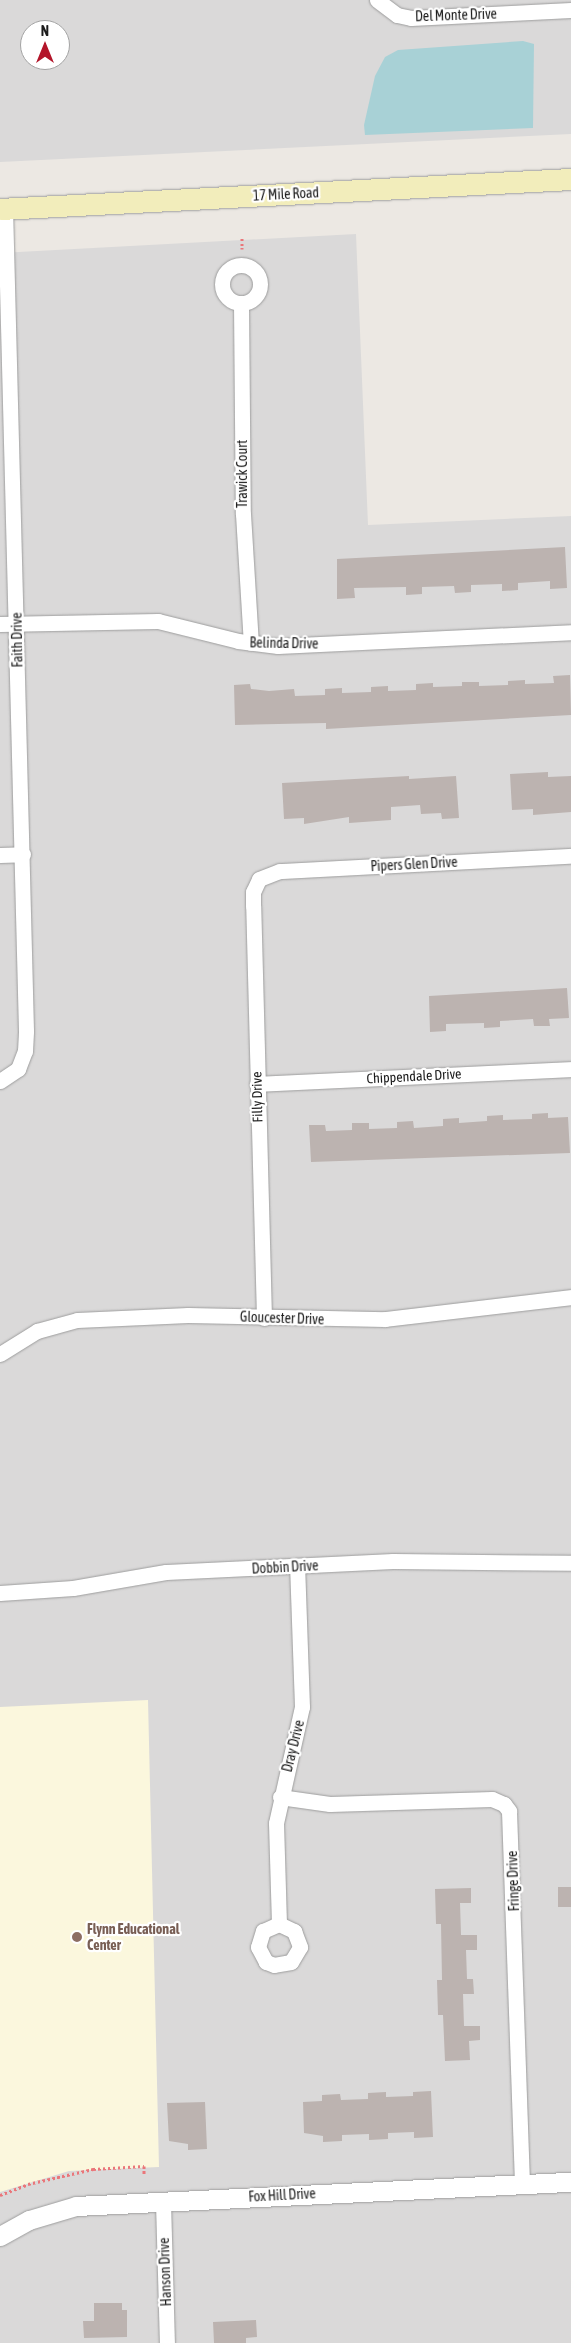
<!DOCTYPE html>
<style>
body{margin:0}
#map{position:relative;width:571px;height:2343px;overflow:hidden;background:#ece8e3;font-family:"Asap Condensed",sans-serif}
div>[style]{position:absolute}
.residential>*{inset:0;background:#dad9d9}
.education>*{inset:0;background:#fbf7dd}
.water>*{inset:0;background:#a8d1d6}
.building>*{inset:0;background:#bcb3b0;transform-origin:0 0}
.path>*{height:3px;margin-top:-1.5px;transform-origin:0;background:repeating-linear-gradient(90deg,#ea767a 0 2.5px,transparent 0 5px)}
.roads{filter:drop-shadow(0 0 1px #9d9d9d) drop-shadow(0 0 1px #9d9d9d)}
.minor>*{height:15px;margin:-7.5px;padding:0 7.5px;transform-origin:7.5px;border-radius:7.5px;background:#fff}
.minor>.ring{margin:-7.5px;padding:0;box-sizing:content-box;background:none;border:15px solid #fff;border-radius:50%}
.tertiary>*{height:19px;margin:-9.5px;padding:0 9.5px;transform-origin:9.5px;border-radius:9.5px;background:#fff}
.secondary>*{height:21px;margin:-10.5px;padding:0 10.5px;transform-origin:10.5px;border-radius:10.5px;background:#f2edbb}
.dots>*{width:14px;height:14px;translate:-50% -50%;box-sizing:border-box;border:2px solid #fff;border-radius:50%}
span{translate:-50% -50%;white-space:nowrap;text-align:center;line-height:1.15;-webkit-text-stroke:4.5px #fff;paint-order:stroke}
.street-label{font-size:14px;color:#1c1c1c}
.education-label{font-size:14px;color:#785e54;font-weight:700}
.left{translate:0 -50%;text-align:left}
.north{position:absolute;left:20px;top:20px;width:50px;height:50px;box-sizing:border-box;background:#fff;border:1px solid #a4a4a4;border-radius:50%;rotate:0deg;font-size:14px;font-weight:700;line-height:20px;text-align:center;color:#1c1c1c}
.north::after{content:'';display:block;margin:auto;width:18px;height:22px;background:#b3152a;clip-path:polygon(50% 0,100% 100%,50% 72%,0 100%)}
</style>
<div id="map">
<div class="residential">
<i style="clip-path:polygon(evenodd,0 0,571px 0,571px 134px,0 162px,0 0,30px 30px,60px 30px,60px 60px,30px 60px,30px 30px)"></i>
<i style="clip-path:polygon(356px 234px,368px 525px,571px 516px,571px 2343px,0 2343px,0 253px)"></i>
</div>
<div class="education">
<i style="clip-path:polygon(148px 1700px,159px 2167px,69px 2171px,0 2192px,0 1707px)"></i>
</div>
<div class="water">
<i style="clip-path:polygon(523px 41px,534px 44px,533px 128px,365px 135px,364px 125px,375px 76px,385px 57px,398px 50px)"></i>
</div>
<div class="building">
<i style="clip-path:polygon(565px 547px,567px 588px,550px 589px,550px 581px,518px 583px,518px 590px,502px 591px,502px 584px,471px 585px,471px 592px,455px 593px,454px 586px,422px 587px,422px 594px,406px 595px,406px 587px,354px 588px,355px 598px,337px 599px,337px 559px)"></i>
<i style="clip-path:polygon(570px 675px,571px 715px,326px 729px,326px 723px,235px 725px,234px 685px,250px 684px,251px 689px,269px 691px,294px 689px,295px 696px,325px 695px,325px 689px,342px 688px,342px 693px,371px 692px,371px 687px,388px 686px,388px 691px,416px 690px,416px 684px,433px 683px,433px 687px,462px 686px,462px 682px,479px 682px,479px 686px,508px 685px,508px 681px,525px 680px,525px 684px,554px 683px,553px 676px)"></i>
<i style="clip-path:polygon(548px 772px,548px 777px,571px 776px,571px 812px,533px 815px,533px 809px,512px 810px,510px 774px)"></i>
<i style="clip-path:polygon(409px 776px,409px 779px,456px 776px,459px 818px,442px 819px,441px 813px,421px 814px,420px 805px,391px 807px,391px 820px,349px 823px,349px 817px,304px 824px,304px 818px,284px 819px,282px 783px)"></i>
<i style="clip-path:polygon(567px 988px,569px 1018px,549px 1019px,550px 1026px,534px 1026px,533px 1019px,500px 1021px,500px 1027px,484px 1028px,484px 1023px,446px 1024px,446px 1031px,430px 1032px,429px 996px)"></i>
<i style="clip-path:polygon(548px 1113px,548px 1118px,568px 1117px,570px 1153px,311px 1162px,309px 1125px,325px 1125px,326px 1131px,352px 1130px,352px 1123px,369px 1123px,369px 1129px,397px 1128px,397px 1122px,413px 1121px,414px 1128px,443px 1126px,443px 1119px,459px 1118px,459px 1123px,487px 1121px,487px 1116px,503px 1115px,503px 1120px,532px 1119px,532px 1114px)"></i>
<i style="left:571px;top:1887px;width:20px;height:13px;rotate:90deg"></i>
<i style="clip-path:polygon(471px 1888px,471px 1903px,460px 1903px,461px 1935px,477px 1935px,477px 1950px,466px 1950px,467px 1979px,473px 1979px,474px 1994px,463px 1994px,464px 2026px,480px 2026px,480px 2040px,469px 2041px,470px 2060px,445px 2061px,443px 2015px,438px 2015px,437px 1980px,442px 1980px,441px 1924px,436px 1924px,435px 1889px)"></i>
<i style="clip-path:polygon(431px 2091px,433px 2137px,414px 2138px,414px 2132px,388px 2133px,388px 2139px,369px 2140px,369px 2134px,342px 2135px,342px 2141px,323px 2142px,323px 2136px,304px 2133px,303px 2102px,322px 2101px,322px 2095px,340px 2094px,341px 2100px,368px 2099px,368px 2093px,386px 2092px,386px 2097px,413px 2096px,413px 2092px)"></i>
<i style="clip-path:polygon(205px 2102px,207px 2149px,188px 2150px,188px 2144px,169px 2141px,167px 2103px)"></i>
<i style="clip-path:polygon(94px 2303px,122px 2303px,122px 2310px,127px 2310px,127px 2337px,84px 2338px,83px 2321px,94px 2321px)"></i>
<i style="clip-path:polygon(256px 2320px,257px 2337px,246px 2338px,246px 2343px,214px 2343px,213px 2322px)"></i>
</div>
<div class="path">
<i style="left:242px;top:238px;width:11px;rotate:90deg"></i>
<i style="left:0;top:2195px;width:30px;rotate:-21deg"></i>
<i style="left:28px;top:2184px;width:67px;rotate:-13deg"></i>
<i style="left:93px;top:2169px;width:51px;rotate:-3.4deg"></i>
<i style="left:144px;top:2166px;width:8px;rotate:90deg"></i>
</div>
<div class="roads">
<div class="minor">
<i style="left:377px;top:0;width:25px;rotate:37deg"></i>
<i style="left:397px;top:15px;width:14px;rotate:12deg"></i>
<i style="left:411px;top:18px;width:160px;rotate:-2.9deg"></i>
<i class="ring" style="left:222px;top:265px;width:23px;height:23px"></i>
<i style="left:241px;top:303px;width:211px;rotate:89.5deg"></i>
<i style="left:243px;top:514px;width:129px;rotate:86.5deg"></i>
<i style="left:0;top:624px;width:158px;rotate:-1.1deg"></i>
<i style="left:158px;top:621px;width:82px;rotate:14deg"></i>
<i style="left:238px;top:641px;width:40px;rotate:7.1deg"></i>
<i style="left:278px;top:646px;width:293px;rotate:-2.7deg"></i>
<i style="left:0;top:855px;width:23px;rotate:-2deg"></i>
<i style="left:0;top:1081px;width:22px;rotate:-34deg"></i>
<i style="left:18px;top:1069px;width:19px;rotate:-69deg"></i>
<i style="left:25px;top:1051px;width:20px;rotate:-87deg"></i>
<i style="left:26px;top:1031px;width:822px;rotate:-91.46deg"></i>
<i style="left:257px;top:1084px;width:314px;rotate:-2.7deg"></i>
<i style="left:264px;top:1318px;width:412px;rotate:-91.5deg"></i>
<i style="left:253px;top:906px;width:14px;rotate:-90deg"></i>
<i style="left:253px;top:892px;width:14px;rotate:-65deg"></i>
<i style="left:259px;top:879px;width:22px;rotate:-21deg"></i>
<i style="left:280px;top:871px;width:291px;rotate:-3deg"></i>
<i style="left:0;top:1354px;width:44px;rotate:-31.9deg"></i>
<i style="left:37px;top:1331px;width:41px;rotate:-15.4deg"></i>
<i style="left:77px;top:1320px;width:111px;rotate:-2.6deg"></i>
<i style="left:188px;top:1315px;width:197px;rotate:1.2deg"></i>
<i style="left:385px;top:1319px;width:187px;rotate:-6.7deg"></i>
<i style="left:0;top:1593px;width:73px;rotate:-3.9deg"></i>
<i style="left:73px;top:1588px;width:94px;rotate:-9.8deg"></i>
<i style="left:166px;top:1572px;width:227px;rotate:-2.8deg"></i>
<i style="left:393px;top:1561px;width:178px;rotate:0.6deg"></i>
<i style="left:280px;top:1797px;width:50px;rotate:8deg"></i>
<i style="left:330px;top:1804px;width:162px;rotate:-1.8deg"></i>
<i style="left:492px;top:1799px;width:13px;rotate:23deg"></i>
<i style="left:504px;top:1804px;width:9px;rotate:54deg"></i>
<i style="left:509px;top:1811px;width:373px;rotate:88deg"></i>
<i style="left:279px;top:1924px;width:17px;rotate:25deg"></i>
<i style="left:294px;top:1931px;width:17px;rotate:69deg"></i>
<i style="left:300px;top:1947px;width:17px;rotate:121deg"></i>
<i style="left:291px;top:1962px;width:17px;rotate:170deg"></i>
<i style="left:274px;top:1965px;width:9px;rotate:-159deg"></i>
<i style="left:266px;top:1962px;width:17px;rotate:-118deg"></i>
<i style="left:258px;top:1947px;width:17px;rotate:-73deg"></i>
<i style="left:263px;top:1931px;width:17px;rotate:-24deg"></i>
<i style="left:279px;top:1924px;width:101px;rotate:-91.7deg"></i>
<i style="left:276px;top:1823px;width:119px;rotate:-77.4deg"></i>
<i style="left:302px;top:1707px;width:141px;rotate:-92deg"></i>
<i style="left:163px;top:2202px;width:141px;rotate:88.4deg"></i>
</div>
<div class="tertiary">
<i style="left:0;top:2236px;width:33px;rotate:-29deg"></i>
<i style="left:29px;top:2220px;width:49px;rotate:-16.6deg"></i>
<i style="left:76px;top:2206px;width:496px;rotate:-2.8deg"></i>
</div>
<div class="secondary">
<i style="left:0;top:209px;width:572px;rotate:-3.01deg"></i>
</div>
</div>
<div class="dots">
<i style="left:77px;top:1937px;background:#8d6e63"></i>
</div>
<div class="street-label">
<span style="left:456px;top:15px;rotate:-2deg">Del Monte Drive</span>
<span style="left:286px;top:194px;rotate:-3deg">17 Mile Road</span>
<span style="left:242px;top:474px;rotate:-90deg">Trawick Court</span>
<span style="left:17px;top:640px;rotate:-91deg">Faith Drive</span>
<span style="left:284px;top:643px;rotate:1deg">Belinda Drive</span>
<span style="left:414px;top:864px;rotate:-3deg">Pipers Glen Drive</span>
<span style="left:414px;top:1076px;rotate:-3deg">Chippendale Drive</span>
<span style="left:257px;top:1097px;rotate:-91deg">Filly Drive</span>
<span style="left:282px;top:1318px;rotate:2deg">Gloucester Drive</span>
<span style="left:285px;top:1567px;rotate:-3deg">Dobbin Drive</span>
<span style="left:293px;top:1746px;rotate:-76deg">Dray Drive</span>
<span style="left:513px;top:1881px;rotate:-92deg">Fringe Drive</span>
<span style="left:282px;top:2195px;rotate:-3deg">Fox Hill Drive</span>
<span style="left:165px;top:2272px;rotate:-92deg">Hanson Drive</span>
</div>
<div class="education-label">
<span class="left" style="left:87px;top:1937px">Flynn Educational<br>Center</span>
</div>
<div class="north">N</div>
</div>
